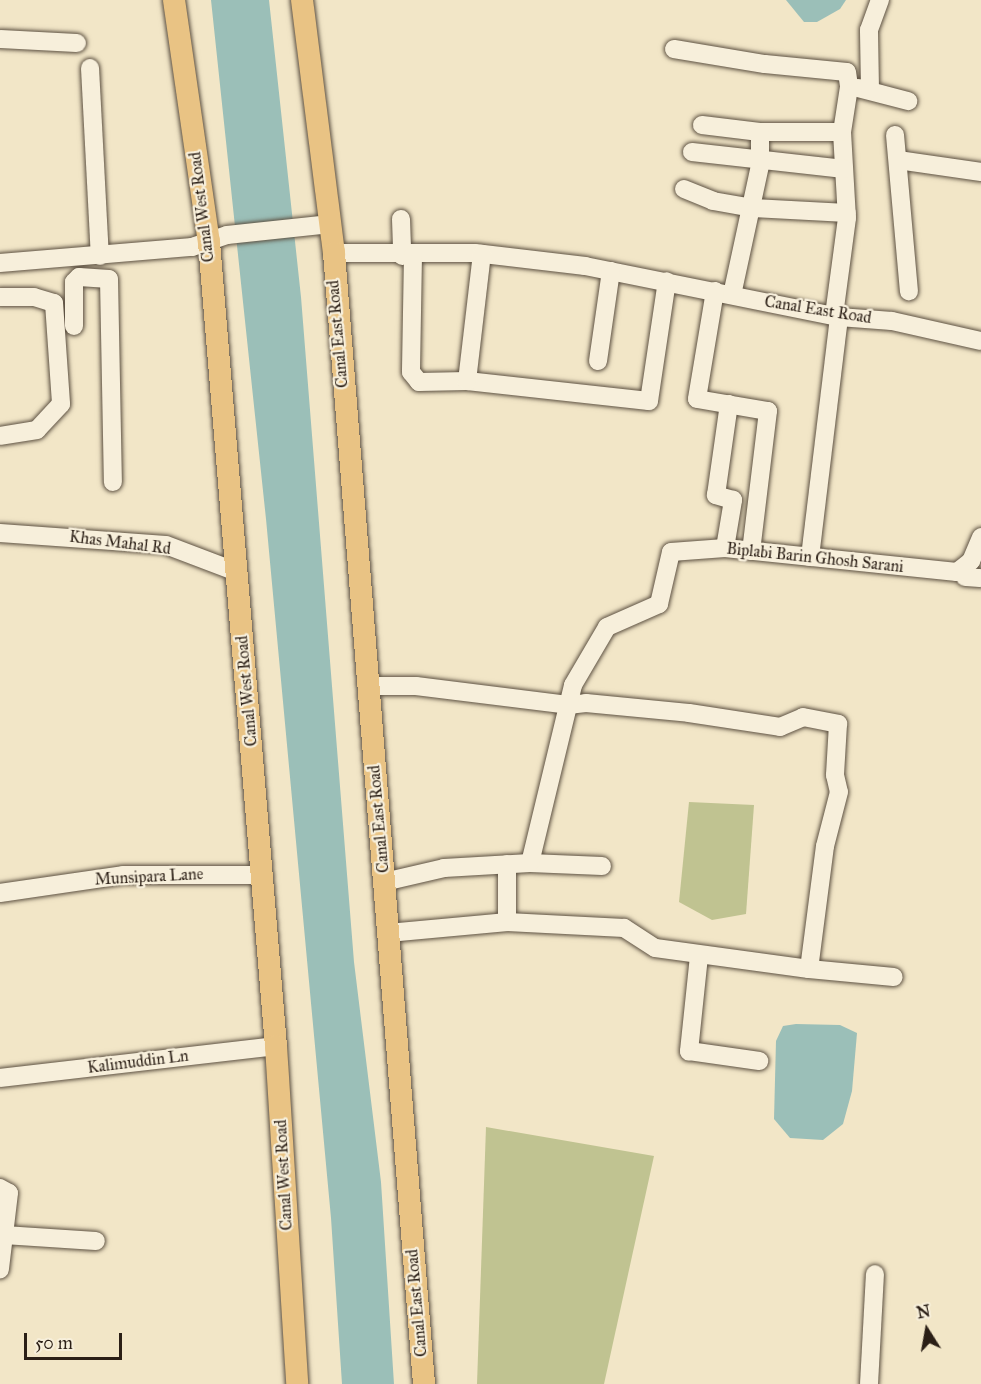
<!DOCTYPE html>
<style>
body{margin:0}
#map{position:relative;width:981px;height:1384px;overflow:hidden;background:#f2e6c7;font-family:"IM FELL Great Primer",serif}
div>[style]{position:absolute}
.green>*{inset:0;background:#c0c391}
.water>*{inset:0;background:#9bbfb8}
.roads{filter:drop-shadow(0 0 2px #5d5142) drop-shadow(0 0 2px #5d5142)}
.minor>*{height:18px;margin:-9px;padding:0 9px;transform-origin:9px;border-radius:9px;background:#f7efdb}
.major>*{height:22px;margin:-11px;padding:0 11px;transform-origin:11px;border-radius:11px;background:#e9c384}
span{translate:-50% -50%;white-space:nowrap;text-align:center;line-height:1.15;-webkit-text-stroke:4.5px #f7efdb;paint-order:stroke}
.street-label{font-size:16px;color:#2b1f16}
.north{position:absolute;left:897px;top:1300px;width:60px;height:60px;-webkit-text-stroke:4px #f7efdb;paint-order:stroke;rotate:349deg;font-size:16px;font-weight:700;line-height:24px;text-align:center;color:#2b1f16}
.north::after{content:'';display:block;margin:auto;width:21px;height:27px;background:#2b1f16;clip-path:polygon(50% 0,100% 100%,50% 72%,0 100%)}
.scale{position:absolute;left:24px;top:1333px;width:98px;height:27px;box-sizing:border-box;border:3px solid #2b1f16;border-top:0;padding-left:8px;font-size:18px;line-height:21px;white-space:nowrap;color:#2b1f16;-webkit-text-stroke:4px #f7efdb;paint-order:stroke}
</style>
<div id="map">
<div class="green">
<i style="clip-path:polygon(689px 802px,754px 805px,746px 914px,712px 920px,679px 902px)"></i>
<i style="clip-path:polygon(486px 1127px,654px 1156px,604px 1384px,477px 1384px)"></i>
</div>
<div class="water">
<i style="clip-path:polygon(211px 0,269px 0,301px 297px,354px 962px,381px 1182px,394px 1384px,342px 1384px,331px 1218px,266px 519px)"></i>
<i style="clip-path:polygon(786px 0,846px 0,840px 9px,817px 22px,804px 22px)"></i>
<i style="clip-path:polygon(796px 1024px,840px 1025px,857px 1033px,852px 1091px,843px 1124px,823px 1140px,790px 1138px,774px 1119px,776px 1041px,783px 1026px)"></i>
</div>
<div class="roads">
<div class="minor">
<i style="left:0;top:39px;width:77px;rotate:3deg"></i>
<i style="left:674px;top:49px;width:92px;rotate:9.4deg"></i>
<i style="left:765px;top:64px;width:82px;rotate:5.6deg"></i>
<i style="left:847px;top:72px;width:15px;rotate:82deg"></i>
<i style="left:849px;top:87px;width:46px;rotate:98.8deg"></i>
<i style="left:842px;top:132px;width:86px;rotate:86.7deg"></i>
<i style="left:847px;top:218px;width:99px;rotate:97.6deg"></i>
<i style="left:90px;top:68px;width:188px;rotate:87deg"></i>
<i style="left:858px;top:88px;width:52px;rotate:14.6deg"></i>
<i style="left:870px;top:89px;width:59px;rotate:-91deg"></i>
<i style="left:869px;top:30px;width:32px;rotate:-70deg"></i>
<i style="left:702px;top:125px;width:58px;rotate:6.9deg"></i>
<i style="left:760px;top:132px;width:82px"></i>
<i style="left:895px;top:135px;width:157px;rotate:84.9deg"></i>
<i style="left:692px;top:152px;width:153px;rotate:6.4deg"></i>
<i style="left:898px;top:160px;width:84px;rotate:8.2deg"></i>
<i style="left:684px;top:189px;width:31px;rotate:22deg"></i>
<i style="left:713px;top:201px;width:41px;rotate:9.9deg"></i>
<i style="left:753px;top:208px;width:94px;rotate:3deg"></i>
<i style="left:401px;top:219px;width:37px;rotate:88deg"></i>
<i style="left:334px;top:253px;width:141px"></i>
<i style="left:475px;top:253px;width:111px;rotate:6.7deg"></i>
<i style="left:585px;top:266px;width:259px;rotate:11.4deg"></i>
<i style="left:839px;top:317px;width:53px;rotate:4.3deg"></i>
<i style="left:892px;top:321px;width:91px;rotate:12.7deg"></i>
<i style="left:413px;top:255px;width:117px;rotate:91deg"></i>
<i style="left:411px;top:372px;width:13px;rotate:51deg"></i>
<i style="left:419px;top:382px;width:48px;rotate:-1.2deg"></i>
<i style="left:467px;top:381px;width:183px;rotate:6.3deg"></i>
<i style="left:649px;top:401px;width:121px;rotate:-81.5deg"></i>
<i style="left:0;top:263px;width:193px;rotate:-4.8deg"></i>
<i style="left:192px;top:247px;width:37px;rotate:-19deg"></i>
<i style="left:227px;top:235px;width:104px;rotate:-6.1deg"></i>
<i style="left:715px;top:291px;width:109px;rotate:99.5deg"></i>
<i style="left:697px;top:399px;width:72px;rotate:9.6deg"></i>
<i style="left:768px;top:411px;width:141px;rotate:96.9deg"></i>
<i style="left:732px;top:295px;width:132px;rotate:-77.8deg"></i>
<i style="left:760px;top:166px;width:34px;rotate:-90deg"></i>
<i style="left:0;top:297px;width:34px"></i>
<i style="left:34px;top:297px;width:21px;rotate:17deg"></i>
<i style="left:54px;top:303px;width:101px;rotate:86deg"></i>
<i style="left:61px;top:404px;width:35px;rotate:133deg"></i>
<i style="left:37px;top:430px;width:37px;rotate:171deg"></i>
<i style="left:74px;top:326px;width:44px;rotate:-90deg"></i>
<i style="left:74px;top:282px;width:7px;rotate:-45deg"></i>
<i style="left:79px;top:277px;width:30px;rotate:4deg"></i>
<i style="left:109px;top:279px;width:203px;rotate:88.9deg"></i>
<i style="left:598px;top:361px;width:91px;rotate:-81.8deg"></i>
<i style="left:467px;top:381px;width:128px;rotate:-83.3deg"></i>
<i style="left:0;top:533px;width:166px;rotate:4.1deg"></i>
<i style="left:166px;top:545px;width:76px;rotate:20.8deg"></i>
<i style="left:725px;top:548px;width:49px;rotate:-80.5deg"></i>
<i style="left:733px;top:500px;width:18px;rotate:-164deg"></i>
<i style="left:716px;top:495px;width:92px;rotate:-81.9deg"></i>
<i style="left:810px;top:557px;width:242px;rotate:-83.1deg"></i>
<i style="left:965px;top:577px;width:16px;rotate:4deg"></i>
<i style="left:368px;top:686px;width:48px"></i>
<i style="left:416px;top:686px;width:153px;rotate:7.1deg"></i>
<i style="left:568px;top:705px;width:18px;rotate:-6deg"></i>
<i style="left:586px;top:703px;width:103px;rotate:5.5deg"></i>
<i style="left:689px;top:713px;width:92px;rotate:8.7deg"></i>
<i style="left:780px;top:727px;width:25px;rotate:-23deg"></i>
<i style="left:803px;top:717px;width:36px;rotate:11deg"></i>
<i style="left:838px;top:724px;width:51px;rotate:93.4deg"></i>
<i style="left:835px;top:775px;width:17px;rotate:77deg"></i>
<i style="left:839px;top:792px;width:56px;rotate:104.5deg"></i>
<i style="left:825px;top:846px;width:124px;rotate:97.4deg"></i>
<i style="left:809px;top:969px;width:155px;rotate:-172.2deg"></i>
<i style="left:655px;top:948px;width:37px;rotate:-147deg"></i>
<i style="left:624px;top:928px;width:117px;rotate:-177.1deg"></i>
<i style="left:507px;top:922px;width:58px;rotate:-90deg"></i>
<i style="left:530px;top:863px;width:72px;rotate:2.4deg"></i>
<i style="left:384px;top:882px;width:62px;rotate:-13.1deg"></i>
<i style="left:444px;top:868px;width:86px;rotate:-3.3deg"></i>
<i style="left:530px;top:863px;width:183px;rotate:-76.4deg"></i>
<i style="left:573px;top:685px;width:67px;rotate:-59.6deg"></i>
<i style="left:607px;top:627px;width:57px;rotate:-23.9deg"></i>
<i style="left:659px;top:604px;width:53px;rotate:-77deg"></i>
<i style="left:671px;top:552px;width:54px;rotate:-4.2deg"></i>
<i style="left:725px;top:548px;width:233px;rotate:5.9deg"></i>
<i style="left:957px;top:572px;width:18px;rotate:-38deg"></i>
<i style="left:971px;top:561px;width:26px;rotate:-67deg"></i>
<i style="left:0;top:893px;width:124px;rotate:-8.3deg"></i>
<i style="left:123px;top:875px;width:140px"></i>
<i style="left:388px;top:933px;width:120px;rotate:-5.3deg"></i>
<i style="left:699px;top:956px;width:96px;rotate:96deg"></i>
<i style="left:689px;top:1051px;width:71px;rotate:8.1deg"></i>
<i style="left:809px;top:969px;width:85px;rotate:5.4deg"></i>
<i style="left:0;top:1078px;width:278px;rotate:-6.6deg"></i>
<i style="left:0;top:1188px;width:10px;rotate:29deg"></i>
<i style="left:9px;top:1193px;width:77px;rotate:96.8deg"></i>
<i style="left:4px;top:1235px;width:92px;rotate:3.7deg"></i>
<i style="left:869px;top:1384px;width:110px;rotate:-86.9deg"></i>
</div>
<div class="major">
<i style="left:174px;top:0;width:245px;rotate:81.8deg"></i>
<i style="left:209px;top:242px;width:807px;rotate:85.24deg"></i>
<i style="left:276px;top:1046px;width:339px;rotate:86.4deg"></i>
<i style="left:302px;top:0;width:255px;rotate:82.8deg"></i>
<i style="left:334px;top:253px;width:1135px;rotate:85.45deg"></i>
</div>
</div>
<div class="street-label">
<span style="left:202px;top:207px;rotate:-97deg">Canal West Road</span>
<span style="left:818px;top:310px;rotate:9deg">Canal East Road</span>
<span style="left:338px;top:334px;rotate:-95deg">Canal East Road</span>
<span style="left:120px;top:543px;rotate:7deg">Khas Mahal Rd</span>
<span style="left:815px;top:558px;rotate:6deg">Biplabi Barin Ghosh Sarani</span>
<span style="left:247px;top:691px;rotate:-95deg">Canal West Road</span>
<span style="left:379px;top:819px;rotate:-95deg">Canal East Road</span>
<span style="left:149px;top:877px;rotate:-3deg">Munsipara Lane</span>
<span style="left:138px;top:1062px;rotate:-7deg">Kalimuddin Ln</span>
<span style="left:284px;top:1175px;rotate:-93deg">Canal West Road</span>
<span style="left:417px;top:1303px;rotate:-95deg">Canal East Road</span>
</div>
<div class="north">N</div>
<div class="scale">50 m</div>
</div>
